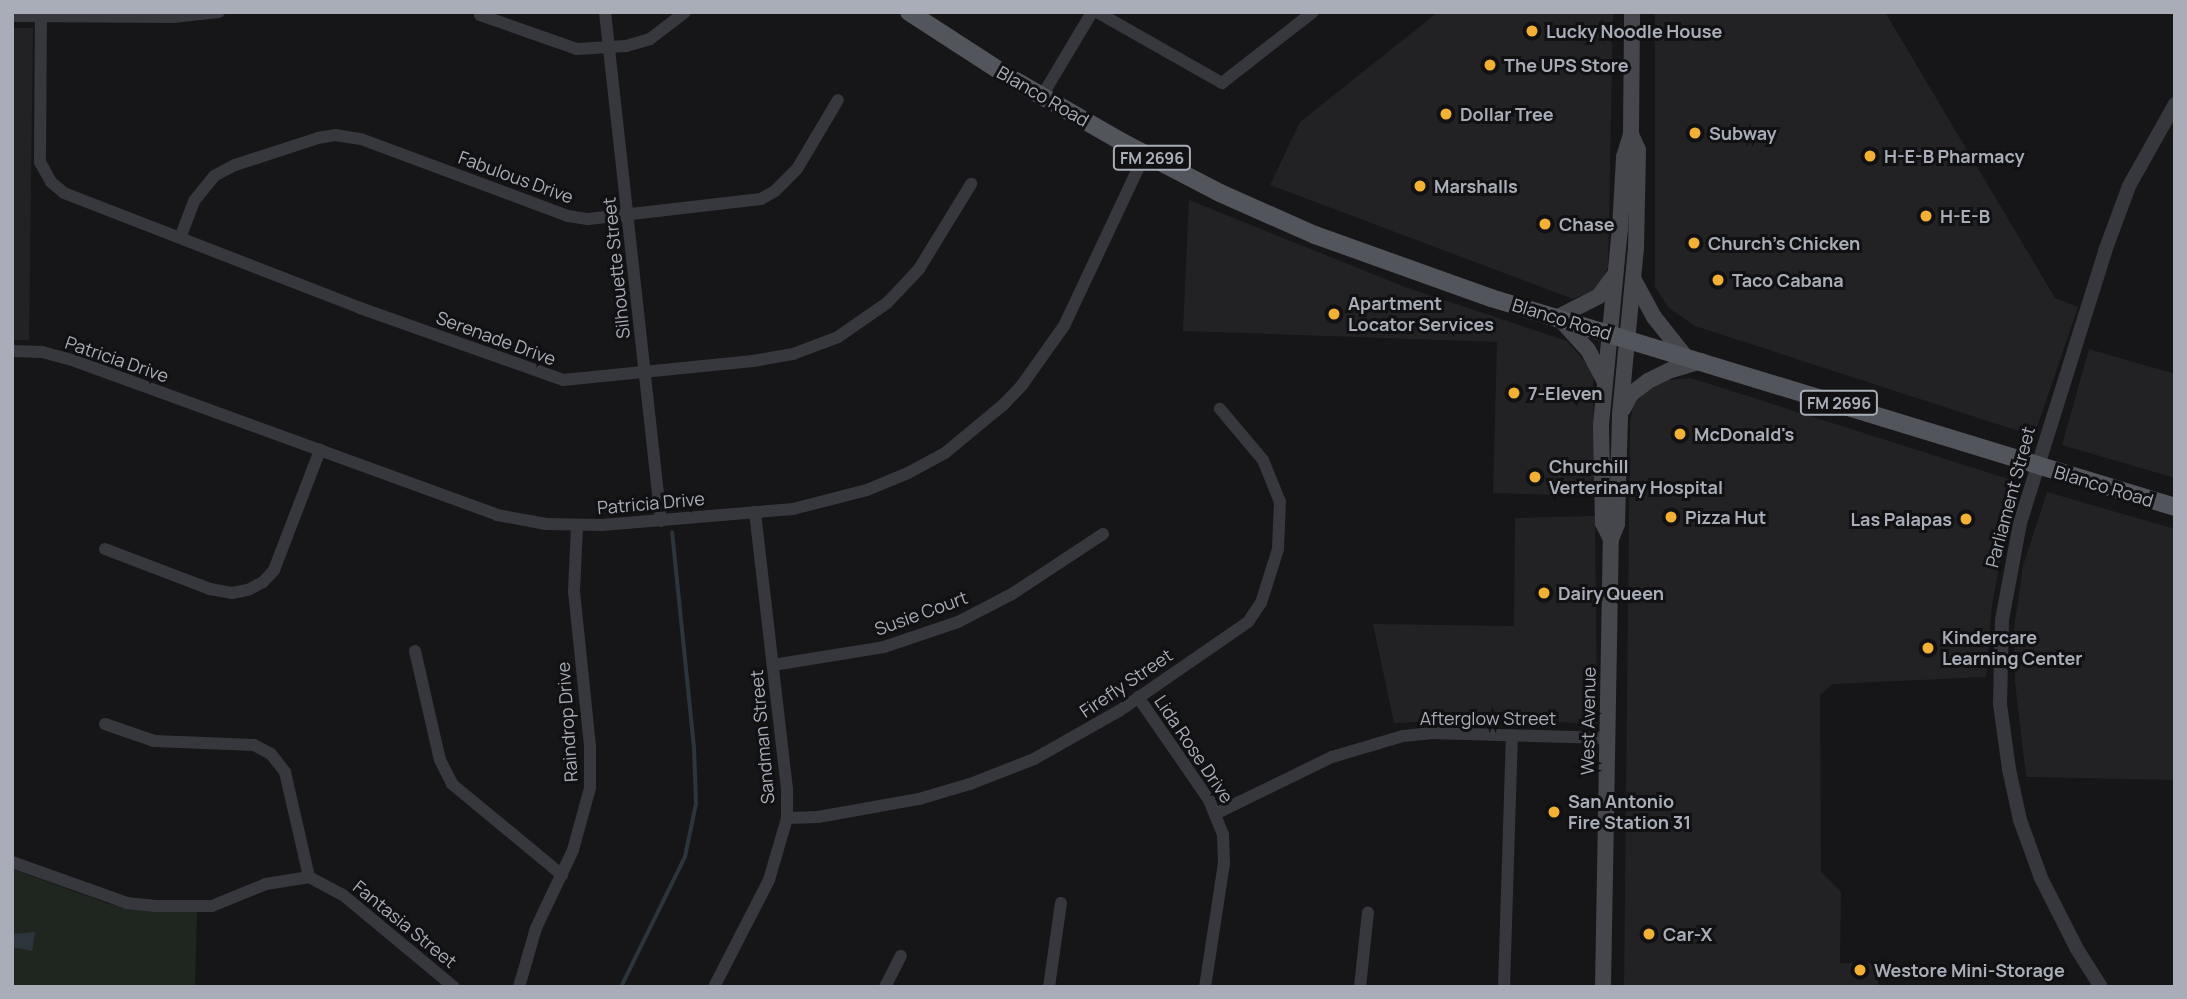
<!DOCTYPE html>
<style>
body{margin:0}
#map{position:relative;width:2187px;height:999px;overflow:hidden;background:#161618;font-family:Manrope,sans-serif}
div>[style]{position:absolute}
.built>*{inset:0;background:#222225}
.green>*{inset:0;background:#1e261f}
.water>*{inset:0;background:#2c353c}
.stream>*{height:3.5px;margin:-1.75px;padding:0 1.75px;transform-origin:1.75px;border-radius:1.75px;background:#2c353c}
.minor>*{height:12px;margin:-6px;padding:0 6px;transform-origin:6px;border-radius:6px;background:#37383d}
.tertiary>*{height:14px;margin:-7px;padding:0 7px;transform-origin:7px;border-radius:7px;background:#37383d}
.secondary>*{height:16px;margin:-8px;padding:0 8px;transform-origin:8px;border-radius:8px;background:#45474d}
.primary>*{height:18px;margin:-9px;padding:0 9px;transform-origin:9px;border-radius:9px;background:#53555c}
.dots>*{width:19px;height:19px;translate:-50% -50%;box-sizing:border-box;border:4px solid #111113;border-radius:50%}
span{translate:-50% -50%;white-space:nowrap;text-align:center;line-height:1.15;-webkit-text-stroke:6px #111113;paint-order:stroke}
.shield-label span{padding:2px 5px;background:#111113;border:2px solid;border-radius:5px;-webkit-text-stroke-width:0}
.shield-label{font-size:16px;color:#a8adb8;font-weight:700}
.poi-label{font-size:18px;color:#a8adb8;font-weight:700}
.left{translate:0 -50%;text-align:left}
.right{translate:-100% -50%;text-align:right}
.street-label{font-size:18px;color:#a8adb8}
.frame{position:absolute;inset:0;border:14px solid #a8adb8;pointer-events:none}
</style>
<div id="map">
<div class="built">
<i style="clip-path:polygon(1438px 12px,1613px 12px,1608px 268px,1596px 289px,1573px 299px,1270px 185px,1300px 122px)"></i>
<i style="clip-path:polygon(1655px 12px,1885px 12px,2055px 298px,2078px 307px,2034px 436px,1695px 326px,1669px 308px,1655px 287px)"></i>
<i style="clip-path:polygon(12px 28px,33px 28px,29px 340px,12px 340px)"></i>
<i style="clip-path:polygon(1189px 200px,1405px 287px,1567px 341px,1593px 371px,1595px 496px,1493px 493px,1497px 342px,1183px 331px)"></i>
<i style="clip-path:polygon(2089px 349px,2175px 374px,2175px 478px,2062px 445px)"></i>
<i style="clip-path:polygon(1691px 378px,2021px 483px,2008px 521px,1992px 604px,1986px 677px,1833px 684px,1820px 695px,1821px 872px,1841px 892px,1840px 963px,1880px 964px,1879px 987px,1624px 987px,1630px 423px,1633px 405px,1647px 391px,1667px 380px)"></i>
<i style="clip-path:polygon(2047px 492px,2175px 529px,2175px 780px,2026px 777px,2015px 682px,2014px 629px,2023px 566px)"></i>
<i style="clip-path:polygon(1595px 516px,1597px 723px,1461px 720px,1394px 723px,1373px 624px,1514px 626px,1515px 518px)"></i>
</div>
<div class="green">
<i style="clip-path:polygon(12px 869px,109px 904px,137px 909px,197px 911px,195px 987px,12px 987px)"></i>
</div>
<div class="water">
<i style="clip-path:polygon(35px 932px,32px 951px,12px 947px,12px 934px)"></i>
</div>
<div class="stream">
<i style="left:621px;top:987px;width:145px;rotate:-63.8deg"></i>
<i style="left:685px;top:857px;width:54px;rotate:-78.3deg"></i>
<i style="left:696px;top:804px;width:56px;rotate:-92deg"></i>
<i style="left:694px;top:748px;width:216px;rotate:-95.8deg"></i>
</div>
<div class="minor">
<i style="left:41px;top:12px;width:150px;rotate:90.4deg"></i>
<i style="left:40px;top:162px;width:23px;rotate:61deg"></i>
<i style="left:51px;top:182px;width:17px;rotate:40deg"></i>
<i style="left:64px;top:193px;width:318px;rotate:21.2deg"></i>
<i style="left:360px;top:308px;width:215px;rotate:19.5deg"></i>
<i style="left:563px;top:380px;width:191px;rotate:-5.7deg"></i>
<i style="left:753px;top:361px;width:41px;rotate:-9.9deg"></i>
<i style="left:793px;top:354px;width:48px;rotate:-20.7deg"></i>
<i style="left:838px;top:337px;width:60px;rotate:-34.8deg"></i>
<i style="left:887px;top:303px;width:47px;rotate:-46.7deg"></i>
<i style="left:919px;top:269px;width:100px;rotate:-58.5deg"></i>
<i style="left:605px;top:12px;width:512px;rotate:83.72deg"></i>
<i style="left:1097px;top:12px;width:144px;rotate:29.6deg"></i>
<i style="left:1222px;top:83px;width:115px;rotate:-38deg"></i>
<i style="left:480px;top:15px;width:103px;rotate:19.3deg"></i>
<i style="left:577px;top:49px;width:49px;rotate:-3.5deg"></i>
<i style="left:626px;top:46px;width:25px;rotate:-16deg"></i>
<i style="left:650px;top:39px;width:44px;rotate:-37.6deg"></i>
<i style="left:12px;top:16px;width:161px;rotate:0.4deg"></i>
<i style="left:173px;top:17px;width:46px;rotate:-6.2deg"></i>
<i style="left:1042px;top:96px;width:98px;rotate:-59.2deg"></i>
<i style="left:180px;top:238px;width:40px;rotate:-69deg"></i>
<i style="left:194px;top:201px;width:32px;rotate:-51deg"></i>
<i style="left:214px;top:176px;width:24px;rotate:-28deg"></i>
<i style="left:235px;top:165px;width:87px;rotate:-18deg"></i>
<i style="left:318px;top:138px;width:17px;rotate:-10deg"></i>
<i style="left:335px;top:135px;width:26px;rotate:9deg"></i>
<i style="left:361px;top:139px;width:221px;rotate:20.4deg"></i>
<i style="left:568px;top:216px;width:20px;rotate:9deg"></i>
<i style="left:588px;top:219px;width:174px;rotate:-6.6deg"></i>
<i style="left:761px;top:199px;width:16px;rotate:-30deg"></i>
<i style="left:775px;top:191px;width:31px;rotate:-45deg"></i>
<i style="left:797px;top:169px;width:80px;rotate:-59.3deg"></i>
<i style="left:12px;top:351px;width:30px;rotate:2deg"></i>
<i style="left:42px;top:352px;width:34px;rotate:15deg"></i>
<i style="left:75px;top:361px;width:449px;rotate:20deg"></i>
<i style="left:497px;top:515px;width:50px;rotate:10.4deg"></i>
<i style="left:546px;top:524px;width:56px;rotate:1deg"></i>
<i style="left:602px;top:525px;width:192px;rotate:-4.8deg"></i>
<i style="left:793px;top:509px;width:76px;rotate:-14.4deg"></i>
<i style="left:867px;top:490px;width:44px;rotate:-22.5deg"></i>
<i style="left:908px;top:473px;width:42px;rotate:-28.4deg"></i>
<i style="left:945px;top:453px;width:75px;rotate:-39.6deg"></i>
<i style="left:1003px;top:405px;width:28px;rotate:-46deg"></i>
<i style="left:1022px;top:385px;width:72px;rotate:-54.6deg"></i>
<i style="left:1064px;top:326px;width:190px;rotate:-64.8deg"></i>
<i style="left:105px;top:549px;width:112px;rotate:20.9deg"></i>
<i style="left:210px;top:589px;width:22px;rotate:10deg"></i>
<i style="left:232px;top:593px;width:16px;rotate:-11deg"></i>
<i style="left:248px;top:590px;width:17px;rotate:-28deg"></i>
<i style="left:263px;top:582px;width:16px;rotate:-47deg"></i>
<i style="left:274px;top:570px;width:129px;rotate:-69deg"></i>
<i style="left:415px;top:651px;width:112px;rotate:77.1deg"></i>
<i style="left:440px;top:760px;width:27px;rotate:63deg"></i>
<i style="left:452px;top:784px;width:143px;rotate:39.6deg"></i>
<i style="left:773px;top:665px;width:112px;rotate:-9.2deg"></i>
<i style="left:884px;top:647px;width:78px;rotate:-18.7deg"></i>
<i style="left:958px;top:622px;width:61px;rotate:-27.4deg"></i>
<i style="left:1012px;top:594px;width:109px;rotate:-33.4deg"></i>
<i style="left:1138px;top:697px;width:125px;rotate:55.4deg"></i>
<i style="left:1209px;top:800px;width:37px;rotate:68deg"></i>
<i style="left:1223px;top:834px;width:29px;rotate:88deg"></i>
<i style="left:1224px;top:863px;width:125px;rotate:98.7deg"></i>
<i style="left:105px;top:724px;width:52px;rotate:19.1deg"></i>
<i style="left:154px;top:741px;width:100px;rotate:2.3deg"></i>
<i style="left:254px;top:745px;width:19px;rotate:28deg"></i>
<i style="left:271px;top:754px;width:23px;rotate:52deg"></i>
<i style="left:285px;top:772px;width:108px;rotate:77.1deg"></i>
<i style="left:1217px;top:813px;width:128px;rotate:-26deg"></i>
<i style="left:1332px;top:757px;width:74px;rotate:-16.5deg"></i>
<i style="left:1403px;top:736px;width:27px;rotate:-6deg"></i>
<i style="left:1430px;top:733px;width:176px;rotate:1.6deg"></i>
<i style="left:787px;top:818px;width:31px;rotate:-2deg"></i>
<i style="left:818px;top:817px;width:103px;rotate:-10.1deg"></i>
<i style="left:919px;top:799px;width:53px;rotate:-16.4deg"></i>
<i style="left:970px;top:784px;width:69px;rotate:-21.3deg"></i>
<i style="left:1034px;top:759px;width:98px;rotate:-29.5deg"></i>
<i style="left:1119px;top:711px;width:157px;rotate:-34.6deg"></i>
<i style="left:1248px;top:622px;width:23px;rotate:-56deg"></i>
<i style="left:1261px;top:603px;width:57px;rotate:-72.5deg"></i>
<i style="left:1278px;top:549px;width:47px;rotate:-87.6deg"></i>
<i style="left:1280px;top:502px;width:45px;rotate:-112deg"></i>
<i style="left:1263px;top:460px;width:67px;rotate:-130.1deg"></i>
<i style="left:12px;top:862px;width:122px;rotate:19.6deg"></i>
<i style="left:127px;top:903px;width:31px;rotate:6deg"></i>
<i style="left:158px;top:906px;width:54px"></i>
<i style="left:212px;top:906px;width:58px;rotate:-22.2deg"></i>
<i style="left:266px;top:884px;width:44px;rotate:-9.2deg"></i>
<i style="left:309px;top:877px;width:38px;rotate:28deg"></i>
<i style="left:343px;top:895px;width:144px;rotate:39.7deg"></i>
<i style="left:519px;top:987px;width:61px;rotate:-73.9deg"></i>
<i style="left:536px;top:928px;width:86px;rotate:-64.6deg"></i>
<i style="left:573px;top:850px;width:64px;rotate:-74.7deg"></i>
<i style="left:590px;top:788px;width:42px;rotate:-90deg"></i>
<i style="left:590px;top:746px;width:155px;rotate:-95.9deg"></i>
<i style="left:574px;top:592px;width:66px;rotate:-87.4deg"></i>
<i style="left:714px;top:987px;width:120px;rotate:-62.8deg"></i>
<i style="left:769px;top:880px;width:65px;rotate:-73.8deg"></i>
<i style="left:787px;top:818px;width:29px;rotate:-90deg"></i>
<i style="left:787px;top:789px;width:279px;rotate:-96.6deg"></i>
<i style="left:885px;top:987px;width:35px;rotate:-63deg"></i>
<i style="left:1049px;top:987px;width:85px;rotate:-81.9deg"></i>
<i style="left:1360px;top:987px;width:75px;rotate:-83.9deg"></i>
<i style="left:1504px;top:987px;width:252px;rotate:-88.2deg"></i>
</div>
<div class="tertiary">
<i style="left:2101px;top:987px;width:45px;rotate:-122.3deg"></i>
<i style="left:2077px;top:949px;width:80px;rotate:-116.9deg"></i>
<i style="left:2041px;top:878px;width:62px;rotate:-109.9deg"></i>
<i style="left:2020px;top:820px;width:52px;rotate:-102.2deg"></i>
<i style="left:2009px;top:769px;width:66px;rotate:-97.9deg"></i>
<i style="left:2000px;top:704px;width:84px;rotate:-88.6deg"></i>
<i style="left:2002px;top:620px;width:99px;rotate:-79.5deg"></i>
<i style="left:2020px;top:523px;width:285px;rotate:-72.6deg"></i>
<i style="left:2105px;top:251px;width:69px;rotate:-69.7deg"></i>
<i style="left:2129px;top:186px;width:94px;rotate:-60.7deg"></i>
</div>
<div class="secondary">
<i style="left:1634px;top:280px;width:42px;rotate:61.6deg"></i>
<i style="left:1654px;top:317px;width:50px;rotate:51.5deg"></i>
<i style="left:1604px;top:380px;width:34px;rotate:-118deg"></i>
<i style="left:1588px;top:350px;width:45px;rotate:-132.3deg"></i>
<i style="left:1558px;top:317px;width:46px;rotate:-27.1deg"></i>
<i style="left:1599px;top:296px;width:24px;rotate:-54deg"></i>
<i style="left:1623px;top:409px;width:17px;rotate:-62deg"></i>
<i style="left:1631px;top:394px;width:21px;rotate:-37deg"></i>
<i style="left:1648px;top:381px;width:25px;rotate:-26deg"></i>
<i style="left:1671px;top:370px;width:32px;rotate:-16deg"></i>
<i style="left:1611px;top:539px;width:18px;rotate:-117deg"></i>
<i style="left:1603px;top:523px;width:98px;rotate:-91.2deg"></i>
<i style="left:1601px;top:425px;width:197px;rotate:-84.5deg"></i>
<i style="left:1620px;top:229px;width:72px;rotate:-86.8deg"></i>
<i style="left:1624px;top:157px;width:24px;rotate:-73deg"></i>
<i style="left:1631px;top:134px;width:122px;rotate:-89.5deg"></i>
<i style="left:1603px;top:987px;width:448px;rotate:-89deg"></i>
<i style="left:1611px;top:539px;width:16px;rotate:-68deg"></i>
<i style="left:1617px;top:524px;width:110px;rotate:-88.4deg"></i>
<i style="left:1620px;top:414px;width:168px;rotate:-84.5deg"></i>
<i style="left:1636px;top:247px;width:97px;rotate:-88.8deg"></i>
<i style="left:1638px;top:150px;width:17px;rotate:-114deg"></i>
</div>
<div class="primary">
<i style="left:909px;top:12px;width:119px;rotate:33deg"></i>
<i style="left:1009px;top:77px;width:130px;rotate:29.9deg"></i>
<i style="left:1122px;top:142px;width:110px;rotate:27.5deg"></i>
<i style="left:1220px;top:193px;width:104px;rotate:23.9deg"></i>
<i style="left:1315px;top:235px;width:187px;rotate:19.7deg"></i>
<i style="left:1491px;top:298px;width:715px;rotate:16.99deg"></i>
</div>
<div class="dots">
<i style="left:1532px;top:31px;background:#f2b134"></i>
<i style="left:1490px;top:65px;background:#f2b134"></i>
<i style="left:1446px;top:114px;background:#f2b134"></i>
<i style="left:1695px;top:133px;background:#f2b134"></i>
<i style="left:1870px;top:156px;background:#f2b134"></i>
<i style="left:1420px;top:186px;background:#f2b134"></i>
<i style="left:1926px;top:216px;background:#f2b134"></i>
<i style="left:1545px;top:224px;background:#f2b134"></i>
<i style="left:1694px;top:243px;background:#f2b134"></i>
<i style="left:1718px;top:280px;background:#f2b134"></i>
<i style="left:1334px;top:314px;background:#f2b134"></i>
<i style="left:1514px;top:393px;background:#f2b134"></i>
<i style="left:1680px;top:434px;background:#f2b134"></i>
<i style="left:1535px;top:477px;background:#f2b134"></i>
<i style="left:1671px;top:517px;background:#f2b134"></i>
<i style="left:1966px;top:519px;background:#f2b134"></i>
<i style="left:1544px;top:593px;background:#f2b134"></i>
<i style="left:1928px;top:648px;background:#f2b134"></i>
<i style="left:1554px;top:812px;background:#f2b134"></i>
<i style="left:1649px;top:934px;background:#f2b134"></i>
<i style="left:1860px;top:970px;background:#f2b134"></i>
</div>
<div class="shield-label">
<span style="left:1152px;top:158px">FM 2696</span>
<span style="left:1839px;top:403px">FM 2696</span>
</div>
<div class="poi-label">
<span class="left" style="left:1546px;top:31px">Lucky Noodle House</span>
<span class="left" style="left:1504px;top:65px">The UPS Store</span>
<span class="left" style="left:1460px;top:114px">Dollar Tree</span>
<span class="left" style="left:1709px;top:133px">Subway</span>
<span class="left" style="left:1884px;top:156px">H-E-B Pharmacy</span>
<span class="left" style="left:1434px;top:186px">Marshalls</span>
<span class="left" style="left:1940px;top:216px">H-E-B</span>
<span class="left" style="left:1559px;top:224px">Chase</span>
<span class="left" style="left:1708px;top:243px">Church's Chicken</span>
<span class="left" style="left:1732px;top:280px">Taco Cabana</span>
<span class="left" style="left:1348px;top:314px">Apartment<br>Locator Services</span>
<span class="left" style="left:1528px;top:393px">7-Eleven</span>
<span class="left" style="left:1694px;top:434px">McDonald's</span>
<span class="left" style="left:1549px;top:477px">Churchill<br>Verterinary Hospital</span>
<span class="left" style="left:1685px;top:517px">Pizza Hut</span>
<span class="right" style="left:1952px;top:519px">Las Palapas</span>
<span class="left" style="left:1558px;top:593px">Dairy Queen</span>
<span class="left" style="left:1942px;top:648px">Kindercare<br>Learning Center</span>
<span class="left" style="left:1568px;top:812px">San Antonio<br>Fire Station 31</span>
<span class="left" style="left:1663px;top:934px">Car-X</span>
<span class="left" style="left:1874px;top:970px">Westore Mini-Storage</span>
</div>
<div class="street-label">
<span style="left:1043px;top:96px;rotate:30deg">Blanco Road</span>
<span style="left:516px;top:177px;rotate:20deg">Fabulous Drive</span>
<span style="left:616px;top:268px;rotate:-96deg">Silhouette Street</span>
<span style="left:1562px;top:319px;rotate:17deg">Blanco Road</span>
<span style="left:496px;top:338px;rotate:20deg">Serenade Drive</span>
<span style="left:117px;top:359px;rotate:19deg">Patricia Drive</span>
<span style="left:2104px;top:486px;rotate:17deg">Blanco Road</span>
<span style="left:2010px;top:497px;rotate:-75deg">Parliament Street</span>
<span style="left:651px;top:503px;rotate:-5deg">Patricia Drive</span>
<span style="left:921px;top:613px;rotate:-20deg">Susie Court</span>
<span style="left:1126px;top:683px;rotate:-34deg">Firefly Street</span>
<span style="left:1488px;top:718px">Afterglow Street</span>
<span style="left:1588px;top:721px;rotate:-89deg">West Avenue</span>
<span style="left:567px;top:722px;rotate:-94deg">Raindrop Drive</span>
<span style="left:762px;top:737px;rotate:-95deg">Sandman Street</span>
<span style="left:1194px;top:749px;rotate:56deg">Lida Rose Drive</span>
<span style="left:405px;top:924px;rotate:39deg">Fantasia Street</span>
</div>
<div class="frame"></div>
</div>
